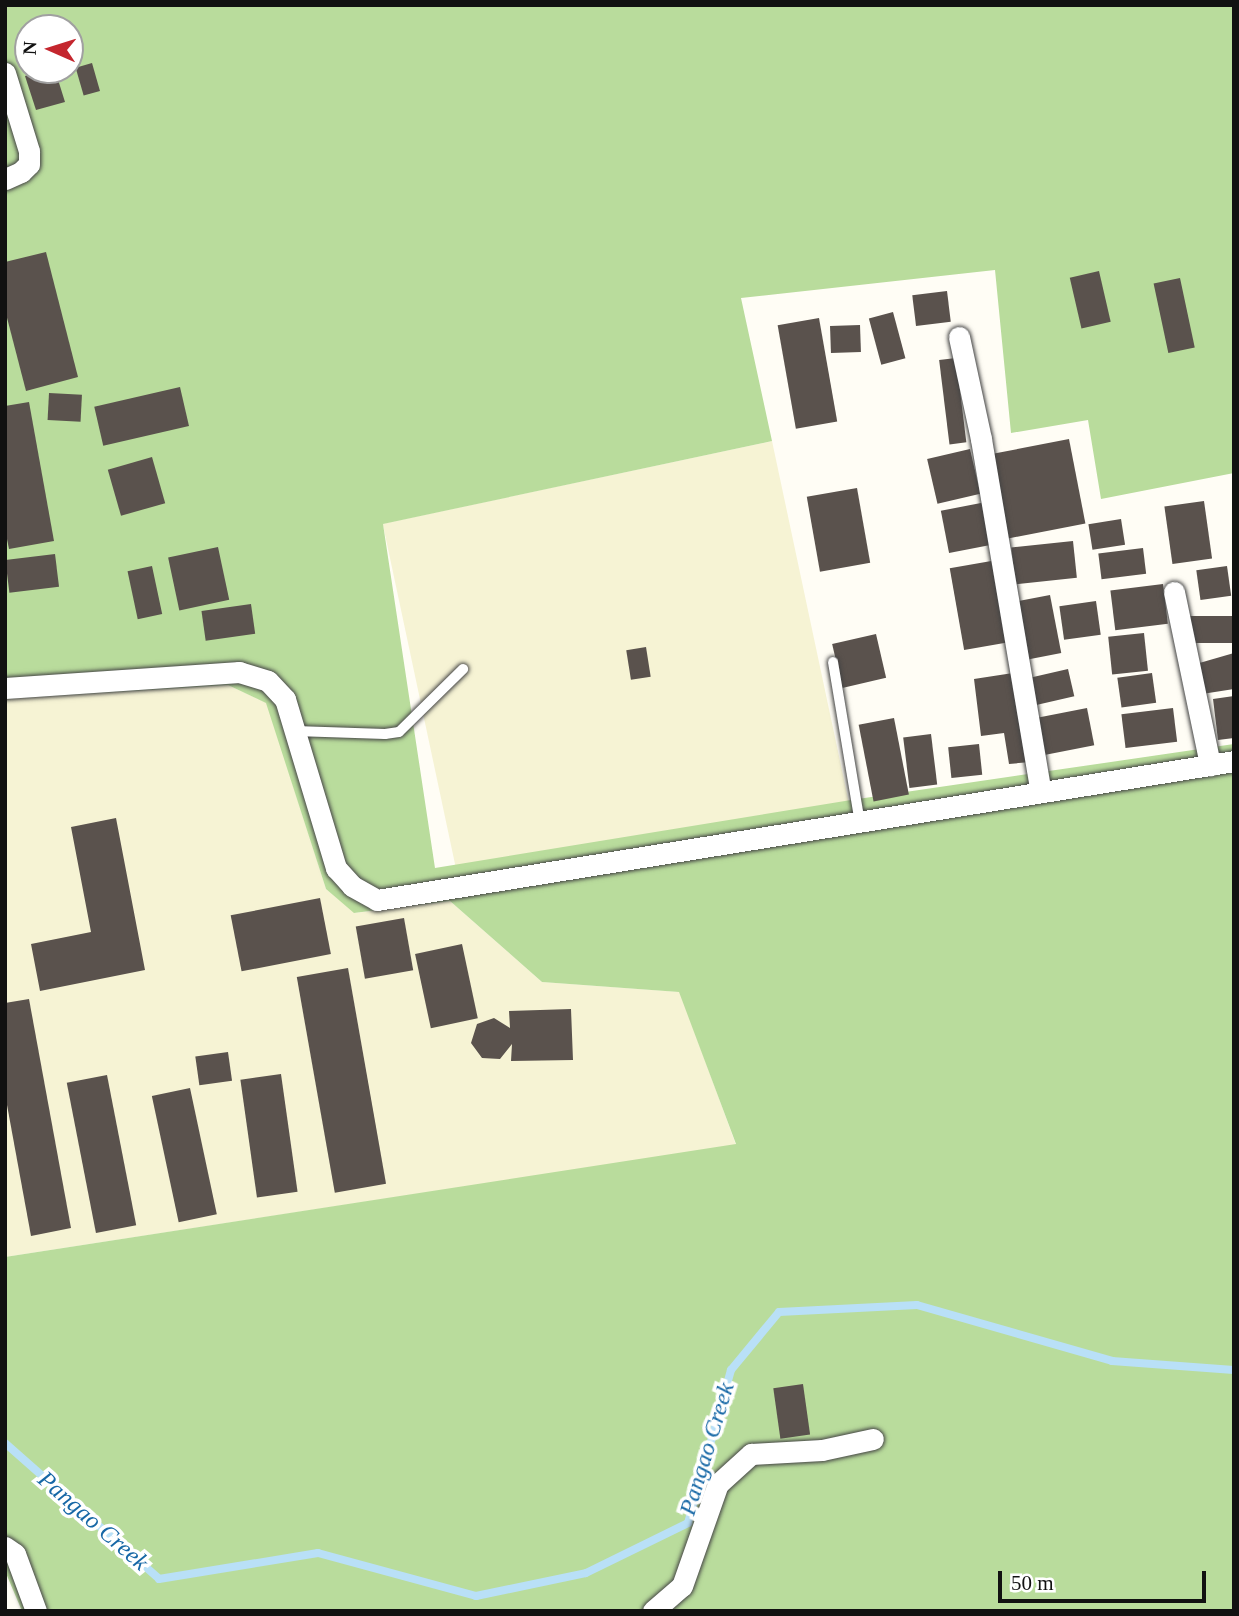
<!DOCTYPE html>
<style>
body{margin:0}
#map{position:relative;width:1239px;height:1616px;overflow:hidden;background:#fffdf5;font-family:"Times New Roman",serif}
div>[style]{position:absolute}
.farmland>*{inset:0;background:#f6f3d4;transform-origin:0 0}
.forest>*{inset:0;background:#b9dc9c}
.stream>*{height:8px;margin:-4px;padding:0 4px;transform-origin:4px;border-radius:4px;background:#b9e0f7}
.building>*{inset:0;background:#5a524d;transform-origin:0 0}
.roads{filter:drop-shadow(0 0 2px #444) drop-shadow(0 0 2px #444)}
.lane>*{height:10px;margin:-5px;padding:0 5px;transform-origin:5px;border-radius:5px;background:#fff}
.street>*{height:21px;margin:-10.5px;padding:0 10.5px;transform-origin:10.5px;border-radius:10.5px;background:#fff}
span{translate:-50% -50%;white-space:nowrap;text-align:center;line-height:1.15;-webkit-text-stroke:7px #fff;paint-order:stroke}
.water-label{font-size:24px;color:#1768a6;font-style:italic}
.frame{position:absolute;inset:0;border:7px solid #111;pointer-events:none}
.north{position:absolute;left:14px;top:14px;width:70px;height:70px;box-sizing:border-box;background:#fff;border:2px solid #a0a0a0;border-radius:50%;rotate:273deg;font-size:19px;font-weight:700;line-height:28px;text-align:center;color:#111}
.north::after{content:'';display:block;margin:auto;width:24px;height:32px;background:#c4262e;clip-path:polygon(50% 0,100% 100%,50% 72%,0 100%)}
.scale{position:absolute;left:998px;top:1571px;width:208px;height:32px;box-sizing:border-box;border:4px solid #111;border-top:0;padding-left:9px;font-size:21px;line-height:24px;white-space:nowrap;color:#111;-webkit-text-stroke:5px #fff;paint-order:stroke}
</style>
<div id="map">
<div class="farmland">
<i style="left:772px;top:441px;width:368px;height:398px;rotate:78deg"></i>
<i style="clip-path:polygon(228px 685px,267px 703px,326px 889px,355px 913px,450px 901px,542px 982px,680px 992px,736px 1145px,5px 1257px,5px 699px)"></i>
</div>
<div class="forest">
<i style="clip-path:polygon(evenodd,5px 5px,1234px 5px,1234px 473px,1101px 499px,1088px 420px,1011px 433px,995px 270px,741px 298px,772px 441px,383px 524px,435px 868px,851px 800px,1234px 744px,1234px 1611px,22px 1611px,5px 1571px,5px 1257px,736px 1144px,679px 992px,542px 982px,450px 901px,354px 913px,326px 889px,266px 703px,228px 685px,5px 699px,5px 5px,28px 28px,70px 28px,70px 70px,28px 70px,28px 28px)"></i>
</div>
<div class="stream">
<i style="left:5px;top:1443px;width:205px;rotate:41.4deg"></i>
<i style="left:159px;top:1579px;width:161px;rotate:-9.3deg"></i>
<i style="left:318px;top:1553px;width:164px;rotate:15.2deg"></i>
<i style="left:476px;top:1596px;width:112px;rotate:-11.8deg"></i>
<i style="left:586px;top:1573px;width:114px;rotate:-26.1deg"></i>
<i style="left:688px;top:1523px;width:159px;rotate:-74.3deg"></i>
<i style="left:731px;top:1370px;width:75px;rotate:-50.4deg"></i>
<i style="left:779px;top:1312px;width:138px;rotate:-2.9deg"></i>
<i style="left:917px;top:1305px;width:203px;rotate:16deg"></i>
<i style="left:1112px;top:1361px;width:122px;rotate:4.2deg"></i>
</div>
<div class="building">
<i style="left:92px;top:63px;width:29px;height:17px;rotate:74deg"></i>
<i style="clip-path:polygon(45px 70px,55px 70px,65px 102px,36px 110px,25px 76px)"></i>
<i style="clip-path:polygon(46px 252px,78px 377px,26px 391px,5px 310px,5px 262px)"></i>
<i style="left:1099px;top:271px;width:52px;height:30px;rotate:77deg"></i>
<i style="left:1180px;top:278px;width:71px;height:27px;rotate:78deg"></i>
<i style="left:947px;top:291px;width:31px;height:35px;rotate:83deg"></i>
<i style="left:893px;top:312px;width:48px;height:25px;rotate:75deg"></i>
<i style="left:819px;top:318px;width:105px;height:42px;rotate:80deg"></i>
<i style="left:860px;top:325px;width:27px;height:30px;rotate:88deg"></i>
<i style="left:956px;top:358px;width:85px;height:17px;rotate:83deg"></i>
<i style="left:180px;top:387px;width:40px;height:88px;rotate:77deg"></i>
<i style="left:49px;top:393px;width:33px;height:27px;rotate:3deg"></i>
<i style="clip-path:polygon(29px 402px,54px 541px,9px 549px,5px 529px,5px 406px)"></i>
<i style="left:1069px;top:439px;width:86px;height:80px;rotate:79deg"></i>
<i style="left:970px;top:449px;width:46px;height:44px;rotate:77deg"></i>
<i style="left:152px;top:457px;width:48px;height:46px;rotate:74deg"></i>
<i style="left:857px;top:488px;width:76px;height:51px;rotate:80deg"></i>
<i style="left:1204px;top:501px;width:58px;height:40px;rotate:82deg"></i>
<i style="left:986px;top:502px;width:43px;height:46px;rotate:79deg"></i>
<i style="left:1121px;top:519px;width:26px;height:33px;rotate:81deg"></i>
<i style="left:1073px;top:541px;width:37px;height:62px;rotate:84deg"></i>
<i style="left:218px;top:547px;width:54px;height:51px;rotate:78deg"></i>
<i style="left:1143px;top:548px;width:26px;height:45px;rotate:83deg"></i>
<i style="left:55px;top:554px;width:33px;height:50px;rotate:83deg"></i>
<i style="left:997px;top:560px;width:83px;height:48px;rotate:80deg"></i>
<i style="left:152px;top:566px;width:49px;height:25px;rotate:78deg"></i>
<i style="left:1227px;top:566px;width:30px;height:31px;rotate:82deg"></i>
<i style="left:1163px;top:584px;width:40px;height:53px;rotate:83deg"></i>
<i style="left:1050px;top:595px;width:59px;height:38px;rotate:79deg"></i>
<i style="left:1096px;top:601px;width:34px;height:37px;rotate:82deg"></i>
<i style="left:251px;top:604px;width:30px;height:50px;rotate:82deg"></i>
<i style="left:1234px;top:616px;width:27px;height:47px;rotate:90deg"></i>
<i style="left:1144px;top:633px;width:38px;height:36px;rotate:84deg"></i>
<i style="left:876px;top:634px;width:45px;height:45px;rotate:77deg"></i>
<i style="left:646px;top:647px;width:30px;height:20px;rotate:81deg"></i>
<i style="clip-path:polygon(1234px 653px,1234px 689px,1202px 694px,1196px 664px)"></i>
<i style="left:1068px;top:669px;width:28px;height:39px;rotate:77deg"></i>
<i style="clip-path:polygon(1013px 673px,1030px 762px,1009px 764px,1004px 733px,981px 736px,974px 679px)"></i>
<i style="left:1152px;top:673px;width:30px;height:35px;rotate:82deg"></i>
<i style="clip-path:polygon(1234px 696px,1234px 738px,1218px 740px,1213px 699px)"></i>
<i style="left:1087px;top:708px;width:38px;height:52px;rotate:79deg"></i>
<i style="left:1173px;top:708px;width:34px;height:52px;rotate:83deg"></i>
<i style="left:894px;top:718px;width:78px;height:36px;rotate:79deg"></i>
<i style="left:931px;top:734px;width:51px;height:28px;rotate:83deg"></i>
<i style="left:979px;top:744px;width:31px;height:31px;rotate:84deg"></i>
<i style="clip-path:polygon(116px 818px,145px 970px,40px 991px,31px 944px,91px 932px,71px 827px)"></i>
<i style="left:320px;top:898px;width:57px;height:91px;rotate:79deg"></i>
<i style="left:404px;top:918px;width:53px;height:49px;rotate:80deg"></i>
<i style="left:462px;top:944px;width:76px;height:48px;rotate:78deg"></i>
<i style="left:348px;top:968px;width:219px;height:52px;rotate:80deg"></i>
<i style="clip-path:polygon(29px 999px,71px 1228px,31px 1236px,5px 1094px,5px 1003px)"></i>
<i style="clip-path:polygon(571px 1009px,573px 1060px,511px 1061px,512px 1044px,500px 1059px,482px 1058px,471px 1043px,477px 1024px,494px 1018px,510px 1028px,509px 1011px)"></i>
<i style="left:228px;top:1052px;width:29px;height:33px;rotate:82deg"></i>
<i style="left:281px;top:1074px;width:119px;height:41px;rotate:82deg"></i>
<i style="left:107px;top:1075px;width:153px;height:41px;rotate:79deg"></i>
<i style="left:190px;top:1088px;width:129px;height:39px;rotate:78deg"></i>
<i style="left:803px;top:1384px;width:51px;height:30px;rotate:82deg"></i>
</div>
<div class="roads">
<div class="lane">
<i style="left:833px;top:662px;width:163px;rotate:80.5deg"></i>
<i style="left:295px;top:731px;width:90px;rotate:1.9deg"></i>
<i style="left:385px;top:734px;width:14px;rotate:-8deg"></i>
<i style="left:399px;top:732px;width:90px;rotate:-44.5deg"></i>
</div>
<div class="street">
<i style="left:5px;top:73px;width:82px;rotate:72.9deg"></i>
<i style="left:29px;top:151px;width:13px;rotate:90deg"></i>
<i style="left:29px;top:164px;width:11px;rotate:135deg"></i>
<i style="left:21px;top:172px;width:17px;rotate:156deg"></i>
<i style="left:959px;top:337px;width:104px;rotate:77.8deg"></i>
<i style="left:981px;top:439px;width:358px;rotate:80.4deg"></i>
<i style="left:1174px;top:592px;width:177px;rotate:78.2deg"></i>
<i style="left:5px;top:688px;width:235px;rotate:-3.9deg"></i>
<i style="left:239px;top:672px;width:30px;rotate:17deg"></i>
<i style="left:268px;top:681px;width:25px;rotate:47deg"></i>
<i style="left:285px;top:699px;width:177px;rotate:73.2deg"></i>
<i style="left:336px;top:868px;width:24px;rotate:48deg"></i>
<i style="left:352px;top:886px;width:29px;rotate:29deg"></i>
<i style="left:377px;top:900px;width:868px;rotate:-9.21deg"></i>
<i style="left:5px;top:1547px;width:12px;rotate:35deg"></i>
<i style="left:15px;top:1554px;width:61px;rotate:69.8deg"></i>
<i style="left:653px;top:1611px;width:38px;rotate:-41deg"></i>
<i style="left:682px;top:1586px;width:108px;rotate:-70.6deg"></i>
<i style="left:718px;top:1484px;width:45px;rotate:-42.3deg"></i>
<i style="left:751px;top:1454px;width:71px;rotate:-3.2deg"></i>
<i style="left:822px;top:1450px;width:52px;rotate:-12.2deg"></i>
</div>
</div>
<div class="water-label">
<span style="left:707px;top:1449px;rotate:-73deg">Pangao Creek</span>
<span style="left:93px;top:1521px;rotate:41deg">Pangao Creek</span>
</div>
<div class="frame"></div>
<div class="north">N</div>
<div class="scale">50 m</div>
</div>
